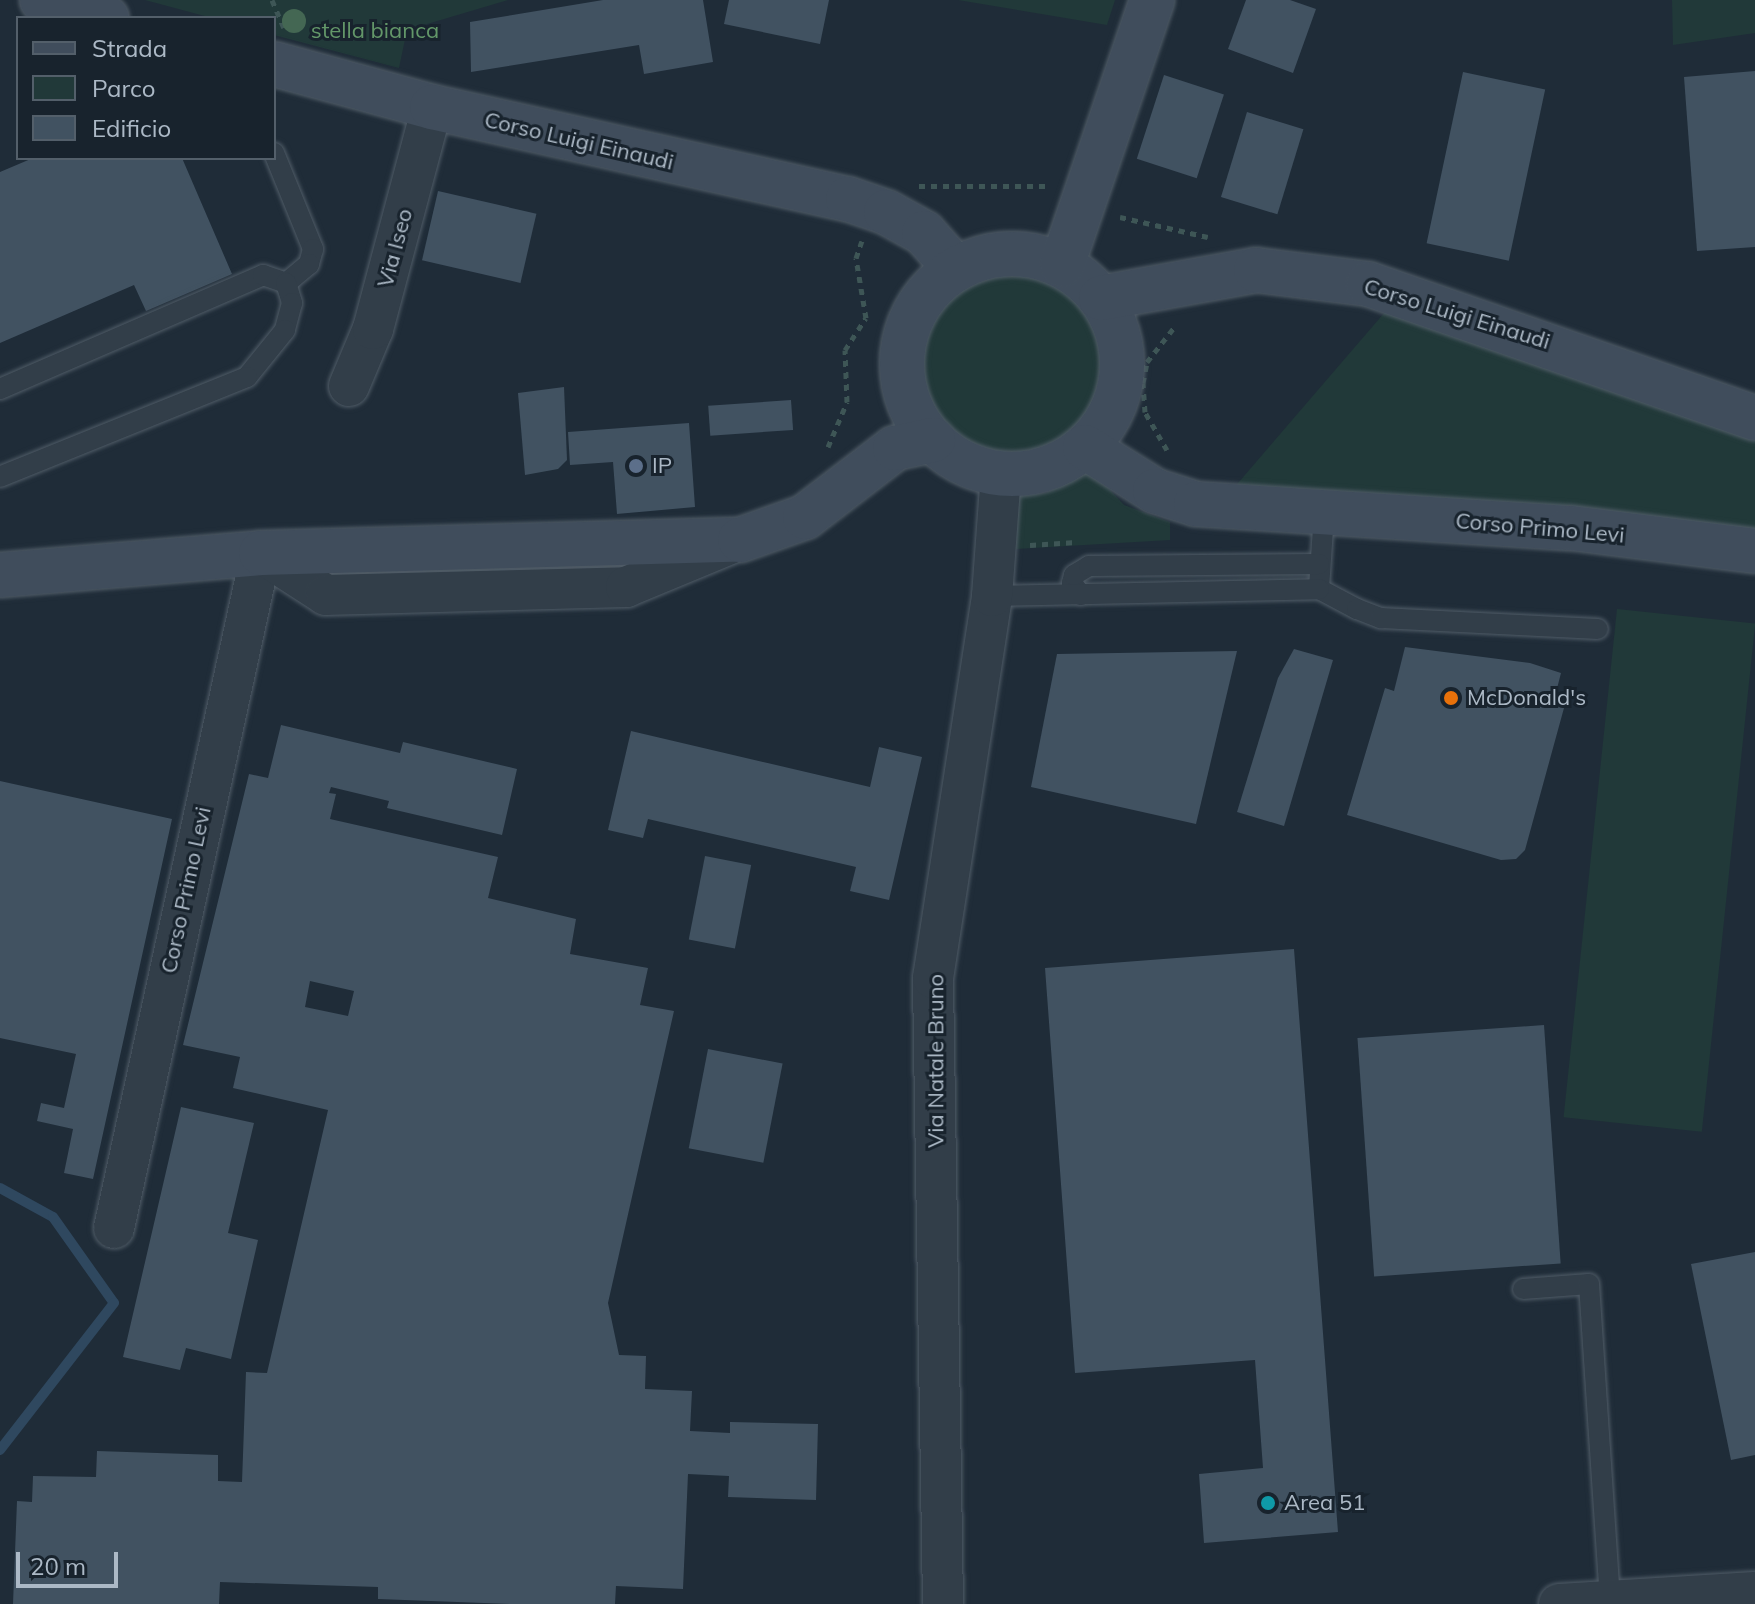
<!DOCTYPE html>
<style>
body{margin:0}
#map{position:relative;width:1755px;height:1604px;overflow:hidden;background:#1f2c38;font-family:Mulish,sans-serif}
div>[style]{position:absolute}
.green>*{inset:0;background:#213939;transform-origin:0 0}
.round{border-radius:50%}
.stream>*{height:10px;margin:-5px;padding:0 5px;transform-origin:5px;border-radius:5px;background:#2f485f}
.building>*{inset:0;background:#415261;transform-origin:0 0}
.path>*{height:5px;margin-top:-2.5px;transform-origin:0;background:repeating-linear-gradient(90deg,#3e5656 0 6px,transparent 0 12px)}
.roads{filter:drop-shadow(0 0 2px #505c67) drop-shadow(0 0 2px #505c67)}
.lane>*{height:20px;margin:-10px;padding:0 10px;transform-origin:10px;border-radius:10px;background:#323e49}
.street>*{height:40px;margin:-20px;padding:0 20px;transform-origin:20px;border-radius:20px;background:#323e49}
.secondary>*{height:44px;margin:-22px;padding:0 22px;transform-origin:22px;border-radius:22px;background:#404d5c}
.secondary>.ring{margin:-22px;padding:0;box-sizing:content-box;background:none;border:44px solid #404d5c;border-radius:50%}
.trees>*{width:24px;height:24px;margin:-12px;border-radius:50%;background:#446753}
.dots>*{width:22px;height:22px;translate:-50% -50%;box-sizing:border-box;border:4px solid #18232d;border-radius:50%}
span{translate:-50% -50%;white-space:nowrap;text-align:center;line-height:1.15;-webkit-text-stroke:6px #18232d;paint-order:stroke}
.park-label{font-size:22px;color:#639769}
.street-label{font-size:22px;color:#acb9c6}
.poi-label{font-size:22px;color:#acb9c6}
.left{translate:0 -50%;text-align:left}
.legend{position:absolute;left:16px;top:16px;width:260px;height:144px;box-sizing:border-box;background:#18232d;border:2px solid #535f6a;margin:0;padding:10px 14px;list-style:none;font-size:24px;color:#acb9c6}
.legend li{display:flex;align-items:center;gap:16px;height:40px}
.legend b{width:40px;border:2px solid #535f6a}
.scale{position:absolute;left:16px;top:1552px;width:102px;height:36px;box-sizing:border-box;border:4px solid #acb9c6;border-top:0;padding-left:10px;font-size:24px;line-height:28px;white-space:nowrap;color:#acb9c6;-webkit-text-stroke:6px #18232d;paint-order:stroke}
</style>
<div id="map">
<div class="green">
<i style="clip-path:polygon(145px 0,508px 0,407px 30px,399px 68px,274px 35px,274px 18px,212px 18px)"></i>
<i style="clip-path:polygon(958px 0,1115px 0,1107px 25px)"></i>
<i style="clip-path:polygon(1672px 0,1755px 0,1755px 33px,1673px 45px)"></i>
<i class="round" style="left:919px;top:274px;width:186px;height:186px"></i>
<i style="clip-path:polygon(1385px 312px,1755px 434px,1755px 531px,1226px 497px)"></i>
<i style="clip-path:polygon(1085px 472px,1099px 478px,1124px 505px,1170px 522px,1170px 540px,1014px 549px,1016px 495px,1046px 493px)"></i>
<i style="left:1617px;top:609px;width:139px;height:511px;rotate:6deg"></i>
</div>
<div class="stream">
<i style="left:0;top:1188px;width:60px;rotate:28.7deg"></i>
<i style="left:53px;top:1217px;width:105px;rotate:54.7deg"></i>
<i style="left:114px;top:1303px;width:186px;rotate:127.8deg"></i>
</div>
<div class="building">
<i style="clip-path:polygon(603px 0,703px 0,713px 62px,644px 74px,639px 45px,471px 72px,470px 22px)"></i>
<i style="clip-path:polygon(729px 0,829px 0,820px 44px,724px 24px)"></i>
<i style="clip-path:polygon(1246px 0,1290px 0,1316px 9px,1293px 73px,1228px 49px)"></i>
<i style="clip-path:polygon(1755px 71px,1755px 247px,1697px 251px,1684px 77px)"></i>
<i style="left:1463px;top:72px;width:84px;height:175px;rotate:12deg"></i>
<i style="left:1164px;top:75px;width:63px;height:88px;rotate:18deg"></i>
<i style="left:1247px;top:112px;width:59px;height:89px;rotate:17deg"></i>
<i style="clip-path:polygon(33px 158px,182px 158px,232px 274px,146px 311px,134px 285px,0 343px,0 172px)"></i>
<i style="left:438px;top:191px;width:101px;height:71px;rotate:13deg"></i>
<i style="clip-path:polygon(564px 387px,567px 460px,558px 469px,525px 475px,518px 393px)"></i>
<i style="left:791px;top:400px;width:30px;height:83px;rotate:86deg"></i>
<i style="clip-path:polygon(689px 423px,695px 507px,617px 514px,613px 462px,570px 465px,568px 432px)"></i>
<i style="clip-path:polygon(1405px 647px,1530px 663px,1561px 673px,1553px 704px,1564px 708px,1525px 850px,1516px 859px,1501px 860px,1347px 815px,1385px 688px,1394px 691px)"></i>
<i style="clip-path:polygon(1294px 649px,1333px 660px,1284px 826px,1237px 812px,1278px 678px)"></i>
<i style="clip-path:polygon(1237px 651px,1196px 824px,1031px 787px,1057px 654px)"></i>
<i style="clip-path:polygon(evenodd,281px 725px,400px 753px,403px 742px,517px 769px,502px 835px,387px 808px,389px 801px,331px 787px,329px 793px,336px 794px,330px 819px,498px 857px,488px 898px,576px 919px,570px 954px,648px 968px,640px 1005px,674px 1011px,608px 1303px,619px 1355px,646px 1356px,645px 1389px,692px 1391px,690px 1431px,730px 1433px,730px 1422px,818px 1424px,816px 1500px,728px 1497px,729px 1476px,688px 1474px,683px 1589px,616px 1586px,615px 1604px,510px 1604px,378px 1599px,378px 1587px,220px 1582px,219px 1604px,13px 1604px,17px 1501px,32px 1502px,33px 1476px,96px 1477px,97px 1451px,218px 1455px,218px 1481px,242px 1482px,246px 1372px,267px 1373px,328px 1110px,233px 1088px,240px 1057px,183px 1045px,249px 774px,268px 778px,281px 725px,310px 981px,354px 991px,348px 1016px,305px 1007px,310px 981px)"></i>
<i style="clip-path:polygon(631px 731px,870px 787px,879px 747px,922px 757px,889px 900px,850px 891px,856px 867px,648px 819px,643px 838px,608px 830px)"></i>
<i style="clip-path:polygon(0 781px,172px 819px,93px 1179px,64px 1173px,73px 1129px,37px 1121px,41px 1103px,64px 1108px,76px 1054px,0 1038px)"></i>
<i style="left:705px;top:856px;width:47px;height:85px;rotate:11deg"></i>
<i style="clip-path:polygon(1294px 949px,1338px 1532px,1204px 1543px,1199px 1474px,1263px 1468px,1255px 1360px,1075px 1373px,1045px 968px)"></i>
<i style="left:1544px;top:1025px;width:239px;height:187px;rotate:86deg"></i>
<i style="left:708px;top:1049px;width:76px;height:101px;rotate:11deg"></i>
<i style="clip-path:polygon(181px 1107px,254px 1123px,228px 1233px,258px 1240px,231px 1359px,186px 1348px,180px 1370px,123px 1357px)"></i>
<i style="clip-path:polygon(1755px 1252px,1755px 1455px,1731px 1460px,1691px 1264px)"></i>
</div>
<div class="path">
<i style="left:272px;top:0;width:30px;rotate:67deg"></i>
<i style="left:919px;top:186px;width:129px"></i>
<i style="left:1120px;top:217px;width:90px;rotate:12.8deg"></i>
<i style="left:828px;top:447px;width:49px;rotate:-67.1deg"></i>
<i style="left:847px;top:402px;width:52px;rotate:-92.2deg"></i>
<i style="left:845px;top:350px;width:38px;rotate:-57deg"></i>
<i style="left:866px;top:318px;width:61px;rotate:-99.5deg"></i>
<i style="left:856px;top:258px;width:18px;rotate:-71deg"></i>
<i style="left:1167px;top:450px;width:44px;rotate:-120.1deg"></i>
<i style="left:1145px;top:412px;width:29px;rotate:-94deg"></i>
<i style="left:1143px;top:383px;width:21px;rotate:-79deg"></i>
<i style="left:1147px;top:362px;width:47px;rotate:-51.9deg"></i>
<i style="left:1030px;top:545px;width:46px;rotate:-3.7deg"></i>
</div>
<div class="roads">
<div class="lane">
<i style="left:274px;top:153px;width:104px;rotate:67.9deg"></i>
<i style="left:313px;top:249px;width:16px;rotate:105deg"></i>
<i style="left:309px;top:264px;width:30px;rotate:140deg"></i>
<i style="left:0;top:389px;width:287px;rotate:-23.4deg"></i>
<i style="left:263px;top:275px;width:24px;rotate:19deg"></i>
<i style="left:286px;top:283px;width:21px;rotate:73deg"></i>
<i style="left:292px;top:303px;width:28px;rotate:105deg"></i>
<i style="left:285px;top:330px;width:60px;rotate:129deg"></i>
<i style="left:247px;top:377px;width:266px;rotate:158deg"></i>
<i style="left:1324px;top:513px;width:76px;rotate:93.8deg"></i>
<i style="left:1319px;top:589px;width:43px;rotate:27.8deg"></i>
<i style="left:1357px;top:609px;width:26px;rotate:21deg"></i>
<i style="left:1381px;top:618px;width:217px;rotate:2.9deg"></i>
<i style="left:1081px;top:595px;width:15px;rotate:-127deg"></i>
<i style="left:1072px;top:583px;width:8px;rotate:-76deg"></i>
<i style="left:1074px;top:575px;width:17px;rotate:-31deg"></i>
<i style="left:1089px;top:566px;width:230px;rotate:-0.5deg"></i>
<i style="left:992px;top:596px;width:327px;rotate:-1.2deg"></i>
<i style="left:1523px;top:1289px;width:66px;rotate:-4.3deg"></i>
<i style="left:1589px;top:1284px;width:321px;rotate:86.2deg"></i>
</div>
<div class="street">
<i style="left:349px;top:386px;width:62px;rotate:-67.2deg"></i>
<i style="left:373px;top:329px;width:230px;rotate:-75.1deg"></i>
<i style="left:114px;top:1228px;width:691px;rotate:-77.71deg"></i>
<i style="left:261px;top:553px;width:77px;rotate:32.9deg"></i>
<i style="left:326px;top:595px;width:300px;rotate:-1.5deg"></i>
<i style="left:626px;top:587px;width:115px;rotate:-22.5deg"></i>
<i style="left:943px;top:1604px;width:626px;rotate:-90.92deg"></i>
<i style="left:933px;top:978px;width:387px;rotate:-81.2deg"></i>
<i style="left:992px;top:596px;width:122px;rotate:-85.8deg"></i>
<i style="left:1559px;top:1604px;width:196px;rotate:-3.5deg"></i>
</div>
<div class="secondary">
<i style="left:42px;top:0;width:67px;rotate:15.5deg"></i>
<i style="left:274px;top:64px;width:164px;rotate:15.2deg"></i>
<i style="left:432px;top:107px;width:426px;rotate:12.5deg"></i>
<i style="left:848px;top:199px;width:40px;rotate:18.9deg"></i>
<i style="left:886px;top:212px;width:43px;rotate:28.9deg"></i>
<i style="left:924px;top:233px;width:48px;rotate:48.4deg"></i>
<i class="ring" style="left:902px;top:254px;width:176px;height:176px"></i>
<i style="left:1062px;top:265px;width:280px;rotate:-71.2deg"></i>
<i style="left:1101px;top:298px;width:158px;rotate:-10.2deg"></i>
<i style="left:1256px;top:270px;width:113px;rotate:7.1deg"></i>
<i style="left:1368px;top:284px;width:410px;rotate:19.1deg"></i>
<i style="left:1085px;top:447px;width:83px;rotate:32.2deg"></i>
<i style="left:1155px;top:491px;width:43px;rotate:17.6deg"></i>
<i style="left:1196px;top:504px;width:376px;rotate:3.7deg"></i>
<i style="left:1571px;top:528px;width:185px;rotate:7.1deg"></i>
<i style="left:0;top:575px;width:262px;rotate:-4.8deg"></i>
<i style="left:261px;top:553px;width:479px;rotate:-1.6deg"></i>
<i style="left:740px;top:540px;width:69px;rotate:-19.5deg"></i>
<i style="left:805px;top:517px;width:113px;rotate:-37.5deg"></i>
<i style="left:895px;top:448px;width:39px;rotate:-12deg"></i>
</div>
</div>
<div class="trees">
<i style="left:294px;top:21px"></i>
</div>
<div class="dots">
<i style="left:636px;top:466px;background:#5c6f8a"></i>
<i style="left:1451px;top:698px;background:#e8710a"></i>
<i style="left:1268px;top:1503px;background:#0f9aa8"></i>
</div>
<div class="park-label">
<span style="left:375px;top:31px">stella bianca</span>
</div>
<div class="street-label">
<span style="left:579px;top:141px;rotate:13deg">Corso Luigi Einaudi</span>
<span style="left:395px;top:248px;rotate:-75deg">Via Iseo</span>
<span style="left:1457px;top:314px;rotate:17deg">Corso Luigi Einaudi</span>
<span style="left:1540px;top:528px;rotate:5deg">Corso Primo Levi</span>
<span style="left:186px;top:890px;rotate:-78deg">Corso Primo Levi</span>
<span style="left:936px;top:1061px;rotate:-90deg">Via Natale Bruno</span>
</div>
<div class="poi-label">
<span class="left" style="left:652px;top:466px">IP</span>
<span class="left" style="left:1467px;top:698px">McDonald's</span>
<span class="left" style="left:1284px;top:1503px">Area 51</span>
</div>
<ul class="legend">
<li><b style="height:10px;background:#404d5c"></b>Strada</li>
<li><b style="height:22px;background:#213939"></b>Parco</li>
<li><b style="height:22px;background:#415261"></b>Edificio</li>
</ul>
<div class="scale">20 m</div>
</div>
